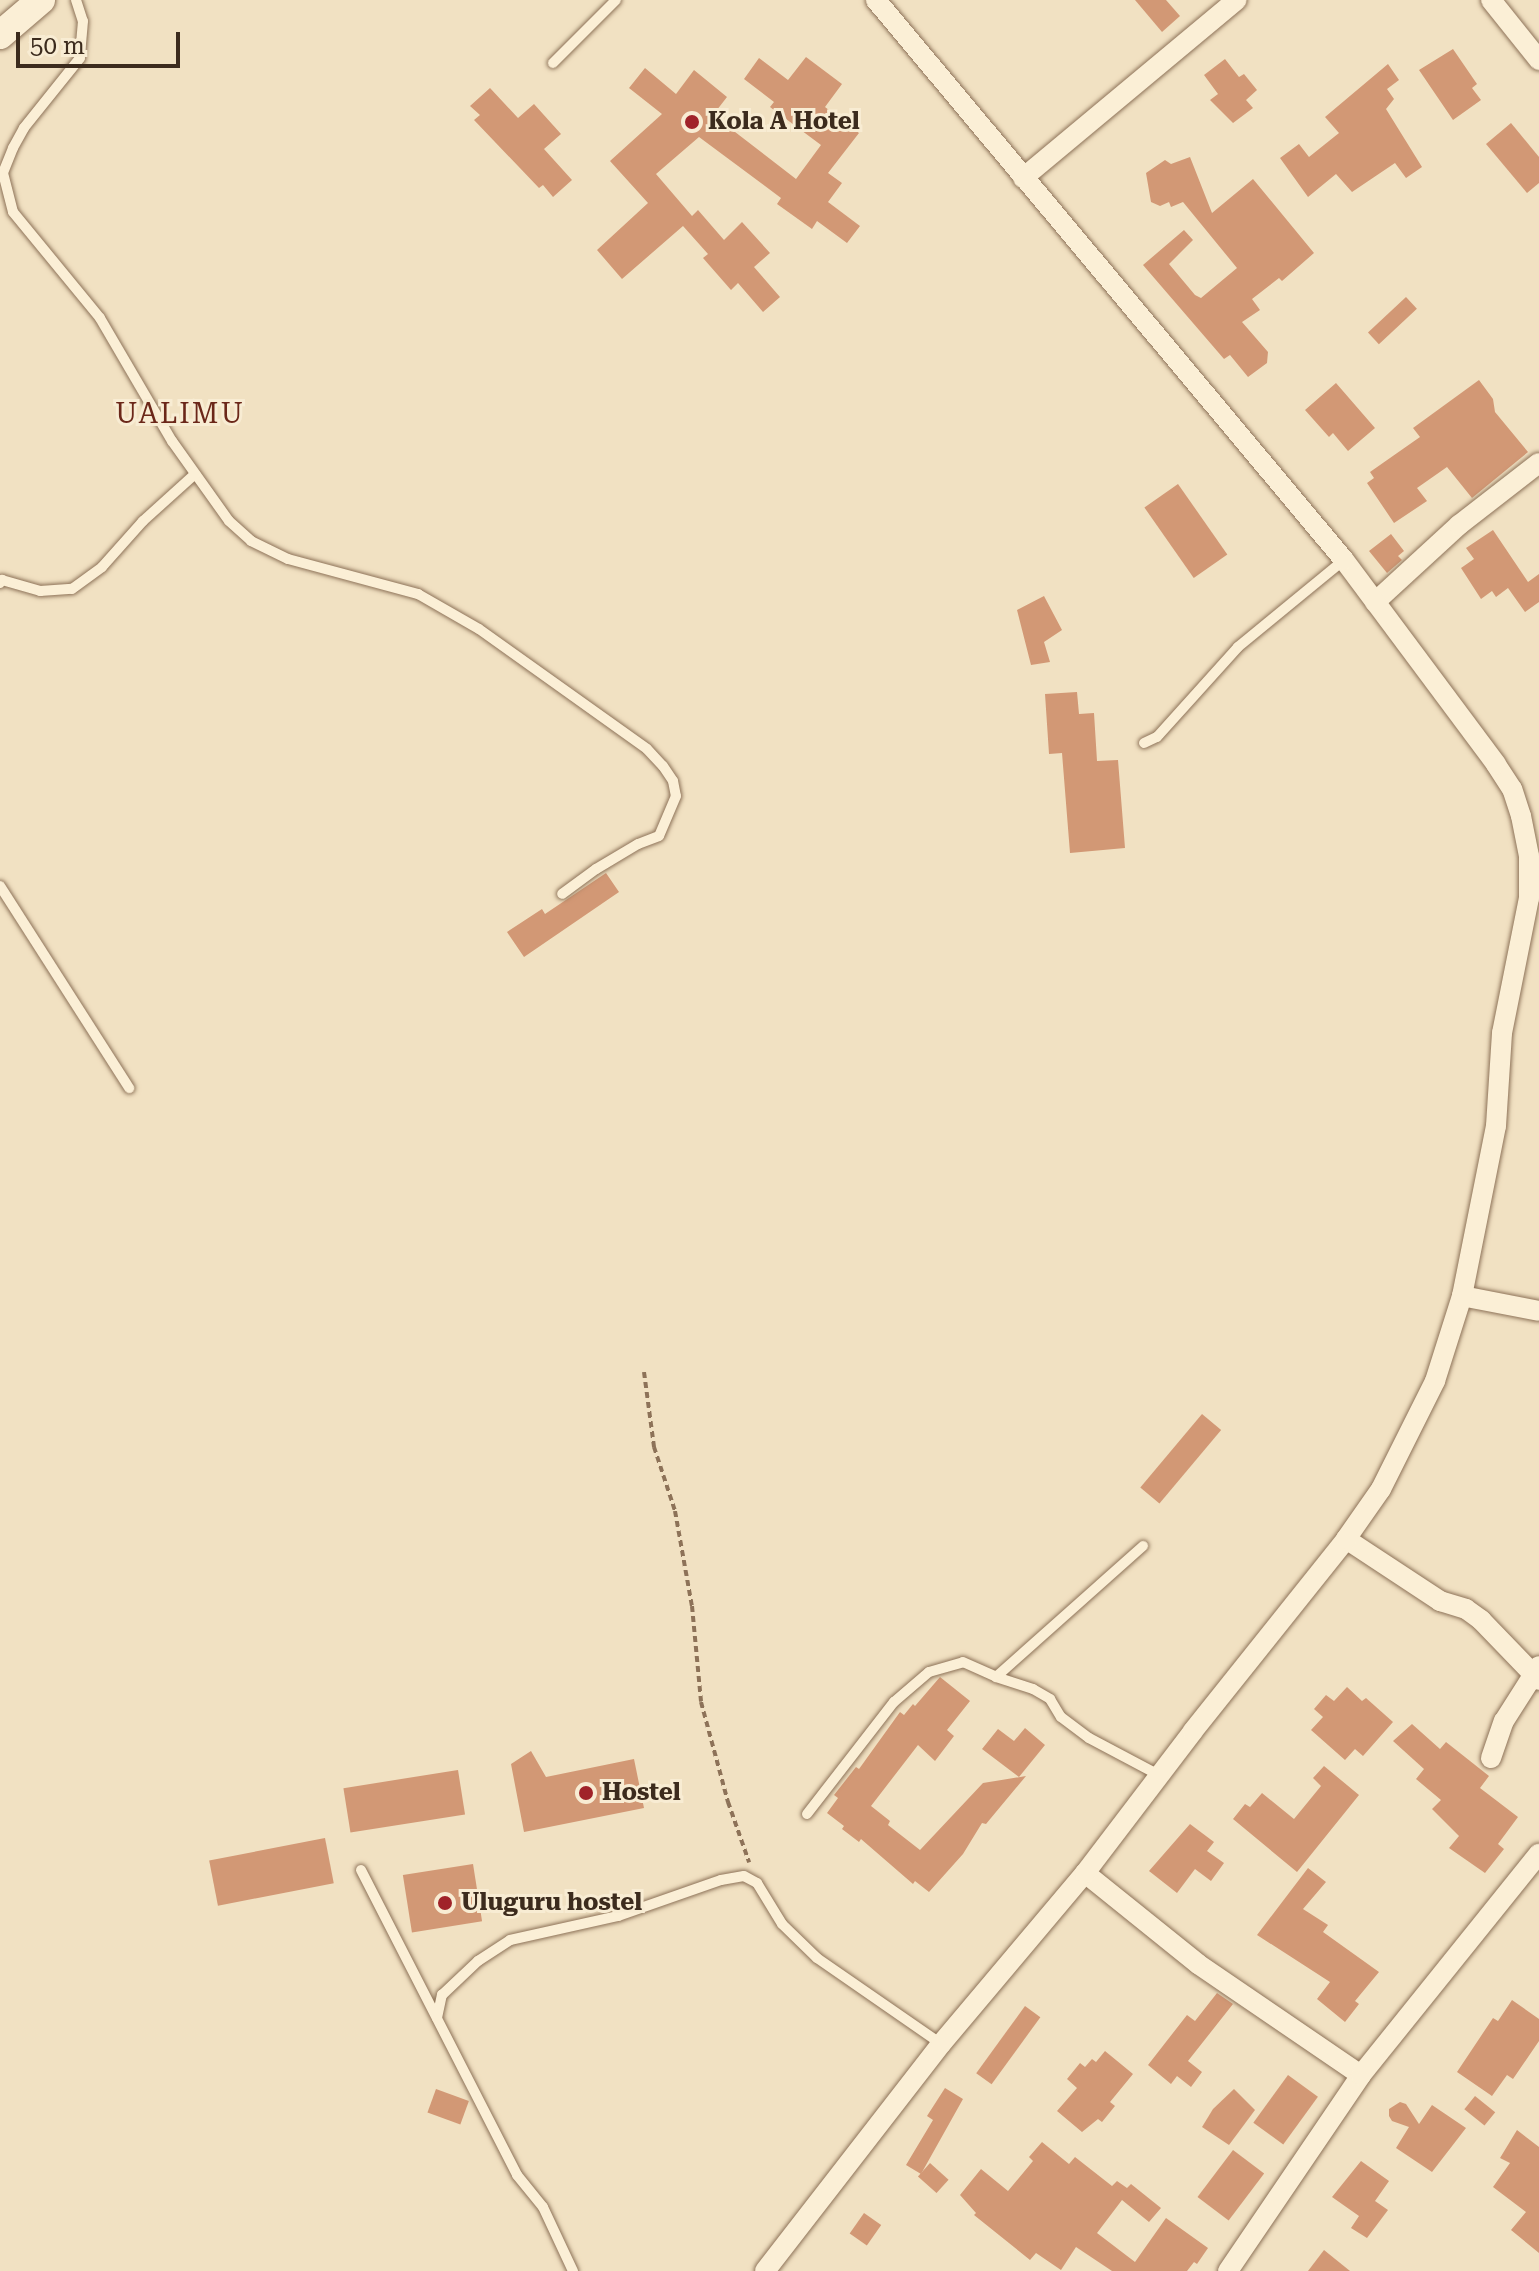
<!DOCTYPE html>
<style>
body{margin:0}
#map{position:relative;width:1539px;height:2271px;overflow:hidden;background:#f1e1c2;font-family:"Roboto Serif",serif}
div>[style]{position:absolute}
.building>*{inset:0;background:#d29875;transform-origin:0 0}
.path>*{height:4px;margin-top:-2px;transform-origin:0;background:repeating-linear-gradient(90deg,#8d7258 0 6px,transparent 0 10px)}
.roads{filter:drop-shadow(0 0 2px #8d7258) drop-shadow(0 0 2px #8d7258)}
.service>*{height:10px;margin:-5px;padding:0 5px;transform-origin:5px;border-radius:5px;background:#fbefd6}
.minor>*{height:20px;margin:-10px;padding:0 10px;transform-origin:10px;border-radius:10px;background:#fbefd6}
.secondary>*{height:28px;margin:-14px;padding:0 14px;transform-origin:14px;border-radius:14px;background:#fbefd6}
.dots>*{width:22px;height:22px;translate:-50% -50%;box-sizing:border-box;border:4px solid #f8ecd3;border-radius:50%}
span{translate:-50% -50%;white-space:nowrap;text-align:center;line-height:1.15;-webkit-text-stroke:6px #f8ecd3;paint-order:stroke}
.poi-label{font-size:24px;color:#3c2b1d;font-weight:700}
.left{translate:0 -50%;text-align:left}
.quarter-label{font-size:28px;color:#6b2719;letter-spacing:2px}
.scale{position:absolute;left:16px;top:32px;width:164px;height:36px;box-sizing:border-box;border:4px solid #3c2b1d;border-top:0;padding-left:10px;font-size:24px;line-height:28px;white-space:nowrap;color:#3c2b1d;-webkit-text-stroke:6px #f8ecd3;paint-order:stroke}
</style>
<div id="map">
<div class="building">
<i style="clip-path:polygon(1135px 0,1166px 0,1180px 16px,1162px 32px)"></i>
<i style="clip-path:polygon(1453px 49px,1477px 84px,1472px 88px,1481px 100px,1453px 120px,1419px 70px)"></i>
<i style="clip-path:polygon(806px 57px,842px 84px,825px 107px,859px 133px,828px 173px,842px 183px,828px 202px,860px 226px,847px 243px,817px 221px,812px 229px,777px 204px,781px 198px,699px 137px,656px 174px,692px 216px,698px 210px,724px 240px,742px 222px,770px 253px,754px 267px,780px 297px,763px 312px,738px 283px,731px 290px,703px 258px,708px 254px,683px 226px,622px 279px,597px 250px,648px 203px,610px 161px,662px 114px,629px 88px,645px 68px,676px 94px,694px 70px,727px 97px,713px 115px,796px 179px,821px 145px,770px 107px,774px 102px,744px 79px,759px 58px,788px 80px)"></i>
<i style="clip-path:polygon(1225px 59px,1239px 77px,1244px 74px,1257px 90px,1246px 100px,1253px 108px,1233px 123px,1210px 100px,1218px 94px,1204px 75px)"></i>
<i style="clip-path:polygon(1388px 64px,1399px 80px,1387px 89px,1394px 99px,1386px 109px,1422px 167px,1406px 178px,1395px 163px,1352px 192px,1336px 174px,1308px 197px,1280px 158px,1299px 144px,1309px 157px,1339px 133px,1325px 117px)"></i>
<i style="clip-path:polygon(490px 88px,518px 118px,534px 104px,561px 134px,544px 149px,572px 180px,553px 197px,543px 185px,539px 188px,474px 120px,480px 115px,470px 106px)"></i>
<i style="clip-path:polygon(1511px 123px,1539px 157px,1539px 183px,1527px 193px,1486px 144px)"></i>
<i style="clip-path:polygon(1190px 157px,1212px 213px,1253px 179px,1314px 253px,1282px 281px,1279px 278px,1252px 299px,1260px 310px,1242px 322px,1268px 352px,1267px 363px,1248px 377px,1230px 355px,1224px 359px,1143px 265px,1184px 230px,1193px 240px,1169px 264px,1195px 295px,1201px 298px,1237px 268px,1183px 202px,1171px 207px,1169px 202px,1160px 206px,1151px 202px,1146px 173px,1165px 160px,1171px 164px)"></i>
<i style="left:1406px;top:297px;width:16px;height:52px;rotate:47deg"></i>
<i style="clip-path:polygon(1479px 380px,1493px 399px,1495px 412px,1528px 452px,1472px 498px,1447px 467px,1417px 488px,1427px 501px,1394px 523px,1367px 483px,1374px 478px,1370px 472px,1420px 437px,1413px 428px)"></i>
<i style="clip-path:polygon(1336px 383px,1375px 428px,1348px 451px,1333px 433px,1329px 437px,1305px 410px)"></i>
<i style="left:1178px;top:484px;width:86px;height:41px;rotate:55deg"></i>
<i style="clip-path:polygon(1493px 530px,1528px 582px,1539px 574px,1539px 602px,1525px 612px,1508px 588px,1496px 597px,1492px 591px,1481px 599px,1461px 568px,1474px 559px,1466px 548px)"></i>
<i style="clip-path:polygon(1391px 534px,1404px 551px,1398px 556px,1402px 560px,1387px 573px,1369px 551px)"></i>
<i style="clip-path:polygon(1044px 596px,1062px 630px,1044px 642px,1050px 662px,1031px 665px,1017px 610px)"></i>
<i style="clip-path:polygon(1077px 692px,1079px 714px,1094px 713px,1097px 761px,1118px 760px,1125px 848px,1070px 853px,1062px 753px,1049px 754px,1045px 694px)"></i>
<i style="clip-path:polygon(606px 873px,619px 892px,524px 957px,507px 932px,542px 909px,545px 914px)"></i>
<i style="left:1202px;top:1414px;width:25px;height:96px;rotate:40deg"></i>
<i style="clip-path:polygon(940px 1677px,970px 1701px,947px 1730px,954px 1736px,935px 1761px,918px 1745px,871px 1806px,890px 1821px,888px 1825px,920px 1850px,983px 1783px,1026px 1776px,986px 1824px,982px 1823px,963px 1854px,929px 1892px,915px 1881px,913px 1884px,861px 1839px,859px 1842px,842px 1829px,844px 1826px,827px 1813px,838px 1798px,834px 1795px,856px 1767px,859px 1769px,900px 1712px,904px 1715px,913px 1704px,915px 1706px)"></i>
<i style="clip-path:polygon(1347px 1687px,1362px 1701px,1366px 1698px,1393px 1722px,1363px 1756px,1355px 1749px,1345px 1760px,1311px 1730px,1323px 1717px,1314px 1709px,1326px 1695px,1334px 1701px)"></i>
<i style="clip-path:polygon(1412px 1724px,1440px 1749px,1446px 1742px,1489px 1776px,1480px 1788px,1518px 1817px,1498px 1844px,1504px 1849px,1485px 1873px,1449px 1848px,1459px 1836px,1432px 1809px,1441px 1800px,1416px 1779px,1424px 1769px,1393px 1741px)"></i>
<i style="clip-path:polygon(1025px 1728px,1045px 1745px,1019px 1777px,982px 1749px,998px 1729px,1014px 1741px)"></i>
<i style="clip-path:polygon(531px 1751px,546px 1777px,634px 1759px,644px 1808px,524px 1832px,511px 1764px)"></i>
<i style="clip-path:polygon(1324px 1766px,1359px 1795px,1297px 1872px,1233px 1819px,1245px 1804px,1250px 1807px,1262px 1793px,1294px 1819px,1321px 1786px,1313px 1778px)"></i>
<i style="left:458px;top:1770px;width:45px;height:116px;rotate:81deg"></i>
<i style="clip-path:polygon(1190px 1824px,1214px 1842px,1207px 1851px,1224px 1863px,1211px 1881px,1195px 1869px,1177px 1893px,1149px 1871px)"></i>
<i style="left:325px;top:1838px;width:46px;height:118px;rotate:79deg"></i>
<i style="left:473px;top:1864px;width:58px;height:71px;rotate:81deg"></i>
<i style="clip-path:polygon(1308px 1868px,1326px 1882px,1303px 1909px,1328px 1925px,1323px 1932px,1379px 1972px,1355px 2001px,1359px 2004px,1345px 2022px,1317px 1999px,1330px 1982px,1257px 1935px)"></i>
<i style="clip-path:polygon(1217px 1993px,1233px 2004px,1188px 2061px,1202px 2072px,1191px 2087px,1177px 2076px,1171px 2084px,1148px 2065px,1187px 2015px,1195px 2021px)"></i>
<i style="clip-path:polygon(1512px 2000px,1539px 2019px,1539px 2041px,1513px 2079px,1507px 2075px,1492px 2096px,1457px 2072px,1493px 2018px,1498px 2021px)"></i>
<i style="left:1025px;top:2006px;width:19px;height:83px;rotate:36deg"></i>
<i style="clip-path:polygon(1105px 2051px,1133px 2074px,1110px 2102px,1115px 2106px,1102px 2122px,1098px 2119px,1082px 2132px,1057px 2111px,1077px 2088px,1067px 2079px,1080px 2063px,1085px 2067px,1092px 2059px,1096px 2062px)"></i>
<i style="left:1288px;top:2075px;width:37px;height:59px;rotate:36deg"></i>
<i style="clip-path:polygon(945px 2088px,963px 2099px,921px 2174px,906px 2165px,933px 2120px,927px 2116px)"></i>
<i style="left:436px;top:2089px;width:35px;height:25px;rotate:20deg"></i>
<i style="clip-path:polygon(1234px 2089px,1255px 2110px,1229px 2145px,1202px 2127px,1213px 2109px)"></i>
<i style="left:1475px;top:2096px;width:26px;height:17px;rotate:39deg"></i>
<i style="clip-path:polygon(1400px 2102px,1406px 2104px,1419px 2124px,1432px 2105px,1466px 2128px,1432px 2172px,1396px 2148px,1409px 2127px,1392px 2121px,1389px 2116px,1389px 2109px)"></i>
<i style="clip-path:polygon(1517px 2130px,1539px 2147px,1539px 2253px,1511px 2230px,1526px 2212px,1493px 2187px,1510px 2163px,1500px 2158px)"></i>
<i style="clip-path:polygon(1042px 2142px,1069px 2164px,1075px 2157px,1112px 2186px,1117px 2181px,1127px 2188px,1131px 2184px,1161px 2208px,1149px 2222px,1122px 2200px,1097px 2233px,1135px 2262px,1166px 2218px,1208px 2248px,1197px 2264px,1194px 2262px,1187px 2271px,1112px 2271px,1076px 2247px,1061px 2270px,1036px 2253px,1030px 2260px,974px 2215px,976px 2213px,960px 2195px,981px 2169px,1008px 2191px,1033px 2161px,1029px 2157px)"></i>
<i style="left:1233px;top:2150px;width:39px;height:59px;rotate:37deg"></i>
<i style="clip-path:polygon(1361px 2161px,1389px 2181px,1375px 2201px,1388px 2210px,1367px 2238px,1351px 2228px,1359px 2216px,1332px 2197px)"></i>
<i style="left:930px;top:2163px;width:25px;height:18px;rotate:42deg"></i>
<i style="left:864px;top:2213px;width:21px;height:25px;rotate:35deg"></i>
<i style="clip-path:polygon(1324px 2250px,1350px 2271px,1308px 2271px)"></i>
</div>
<div class="path">
<i style="left:644px;top:1372px;width:76px;rotate:82.4deg"></i>
<i style="left:654px;top:1447px;width:67px;rotate:71.8deg"></i>
<i style="left:675px;top:1511px;width:97px;rotate:79.9deg"></i>
<i style="left:692px;top:1606px;width:96px;rotate:84.6deg"></i>
<i style="left:701px;top:1702px;width:104px;rotate:74.9deg"></i>
<i style="left:728px;top:1802px;width:64px;rotate:70.7deg"></i>
</div>
<div class="roads">
<div class="service">
<i style="left:76px;top:0;width:22px;rotate:72deg"></i>
<i style="left:83px;top:21px;width:37px;rotate:95deg"></i>
<i style="left:80px;top:58px;width:90px;rotate:128.7deg"></i>
<i style="left:24px;top:128px;width:23px;rotate:119deg"></i>
<i style="left:13px;top:148px;width:27px;rotate:112deg"></i>
<i style="left:3px;top:173px;width:40px;rotate:75.6deg"></i>
<i style="left:13px;top:212px;width:137px;rotate:50.6deg"></i>
<i style="left:100px;top:318px;width:143px;rotate:59.7deg"></i>
<i style="left:172px;top:441px;width:98px;rotate:54.5deg"></i>
<i style="left:229px;top:521px;width:30px;rotate:42deg"></i>
<i style="left:251px;top:541px;width:41px;rotate:25.9deg"></i>
<i style="left:288px;top:559px;width:135px;rotate:15.1deg"></i>
<i style="left:418px;top:594px;width:70px;rotate:29.8deg"></i>
<i style="left:479px;top:629px;width:206px;rotate:35.5deg"></i>
<i style="left:647px;top:749px;width:23px;rotate:47deg"></i>
<i style="left:663px;top:766px;width:18px;rotate:56deg"></i>
<i style="left:673px;top:781px;width:15px;rotate:79deg"></i>
<i style="left:676px;top:796px;width:43px;rotate:113deg"></i>
<i style="left:659px;top:836px;width:22px;rotate:159deg"></i>
<i style="left:638px;top:844px;width:49px;rotate:149.2deg"></i>
<i style="left:596px;top:869px;width:42px;rotate:143.7deg"></i>
<i style="left:553px;top:63px;width:89px;rotate:-45deg"></i>
<i style="left:0;top:583px;width:4px;rotate:-56deg"></i>
<i style="left:2px;top:580px;width:40px;rotate:16deg"></i>
<i style="left:40px;top:591px;width:32px;rotate:-4deg"></i>
<i style="left:72px;top:589px;width:37px;rotate:-36deg"></i>
<i style="left:102px;top:567px;width:62px;rotate:-48.3deg"></i>
<i style="left:143px;top:521px;width:70px;rotate:-42.1deg"></i>
<i style="left:1144px;top:743px;width:14px;rotate:-25deg"></i>
<i style="left:1157px;top:737px;width:121px;rotate:-48deg"></i>
<i style="left:1238px;top:647px;width:137px;rotate:-39.4deg"></i>
<i style="left:0;top:886px;width:240px;rotate:57.4deg"></i>
<i style="left:996px;top:1677px;width:197px;rotate:-41.7deg"></i>
<i style="left:807px;top:1814px;width:142px;rotate:-52.2deg"></i>
<i style="left:894px;top:1702px;width:46px;rotate:-40.6deg"></i>
<i style="left:929px;top:1672px;width:35px;rotate:-16deg"></i>
<i style="left:963px;top:1662px;width:36px;rotate:24deg"></i>
<i style="left:996px;top:1677px;width:39px;rotate:18deg"></i>
<i style="left:1033px;top:1689px;width:20px;rotate:30deg"></i>
<i style="left:1050px;top:1699px;width:21px;rotate:59deg"></i>
<i style="left:1061px;top:1717px;width:35px;rotate:37deg"></i>
<i style="left:1089px;top:1738px;width:79px;rotate:27.9deg"></i>
<i style="left:361px;top:1870px;width:343px;rotate:62.9deg"></i>
<i style="left:517px;top:2175px;width:41px;rotate:50.9deg"></i>
<i style="left:543px;top:2207px;width:71px;rotate:64.9deg"></i>
<i style="left:437px;top:2018px;width:24px;rotate:-78deg"></i>
<i style="left:442px;top:1995px;width:50px;rotate:-43.4deg"></i>
<i style="left:478px;top:1961px;width:38px;rotate:-33deg"></i>
<i style="left:510px;top:1940px;width:111px;rotate:-12.5deg"></i>
<i style="left:618px;top:1916px;width:109px;rotate:-19.3deg"></i>
<i style="left:721px;top:1880px;width:23px;rotate:-10deg"></i>
<i style="left:744px;top:1876px;width:15px;rotate:28deg"></i>
<i style="left:757px;top:1883px;width:48px;rotate:58.6deg"></i>
<i style="left:782px;top:1924px;width:49px;rotate:44.2deg"></i>
<i style="left:817px;top:1958px;width:151px;rotate:34.7deg"></i>
</div>
<div class="minor">
<i style="left:1491px;top:0;width:77px;rotate:51.3deg"></i>
<i style="left:1023px;top:178px;width:278px;rotate:-39.8deg"></i>
<i style="left:1375px;top:602px;width:114px;rotate:-42.5deg"></i>
<i style="left:1459px;top:525px;width:101px;rotate:-37.8deg"></i>
<i style="left:1462px;top:1296px;width:78px;rotate:11deg"></i>
<i style="left:1346px;top:1539px;width:113px;rotate:33.4deg"></i>
<i style="left:1440px;top:1601px;width:27px;rotate:17deg"></i>
<i style="left:1466px;top:1609px;width:19px;rotate:36deg"></i>
<i style="left:1481px;top:1620px;width:83px;rotate:46deg"></i>
<i style="left:1491px;top:1758px;width:39px;rotate:-71deg"></i>
<i style="left:1504px;top:1721px;width:65px;rotate:-57.5deg"></i>
<i style="left:1085px;top:1873px;width:145px;rotate:38.8deg"></i>
<i style="left:1198px;top:1964px;width:197px;rotate:34.3deg"></i>
<i style="left:765px;top:2271px;width:287px;rotate:-52.2deg"></i>
<i style="left:941px;top:2044px;width:224px;rotate:-49.9deg"></i>
<i style="left:1085px;top:1873px;width:178px;rotate:-52.7deg"></i>
<i style="left:1193px;top:1731px;width:246px;rotate:-51.4deg"></i>
<i style="left:1346px;top:1539px;width:61px;rotate:-55deg"></i>
<i style="left:1381px;top:1489px;width:121px;rotate:-63.4deg"></i>
<i style="left:1435px;top:1381px;width:89px;rotate:-72.4deg"></i>
<i style="left:1462px;top:1296px;width:173px;rotate:-78.7deg"></i>
<i style="left:1496px;top:1126px;width:93px;rotate:-86.3deg"></i>
<i style="left:1502px;top:1033px;width:138px;rotate:-78.7deg"></i>
<i style="left:1529px;top:898px;width:42px;rotate:-90deg"></i>
<i style="left:1529px;top:856px;width:41px;rotate:-101.3deg"></i>
<i style="left:1521px;top:816px;width:28px;rotate:-108deg"></i>
<i style="left:1512px;top:789px;width:30px;rotate:-123deg"></i>
<i style="left:1496px;top:764px;width:254px;rotate:-126.7deg"></i>
<i style="left:1344px;top:560px;width:730px;rotate:-129.89deg"></i>
<i style="left:1228px;top:2271px;width:237px;rotate:-55.8deg"></i>
<i style="left:1361px;top:2075px;width:284px;rotate:-51.2deg"></i>
</div>
<div class="secondary">
<i style="left:0;top:35px;width:54px;rotate:-40.5deg"></i>
</div>
</div>
<div class="dots">
<i style="left:692px;top:122px;background:#a02329"></i>
<i style="left:586px;top:1793px;background:#a02329"></i>
<i style="left:445px;top:1903px;background:#a02329"></i>
</div>
<div class="poi-label">
<span class="left" style="left:708px;top:122px">Kola A Hotel</span>
<span class="left" style="left:602px;top:1793px">Hostel</span>
<span class="left" style="left:461px;top:1903px">Uluguru hostel</span>
</div>
<div class="quarter-label">
<span style="left:180px;top:414px">UALIMU</span>
</div>
<div class="scale">50 m</div>
</div>
